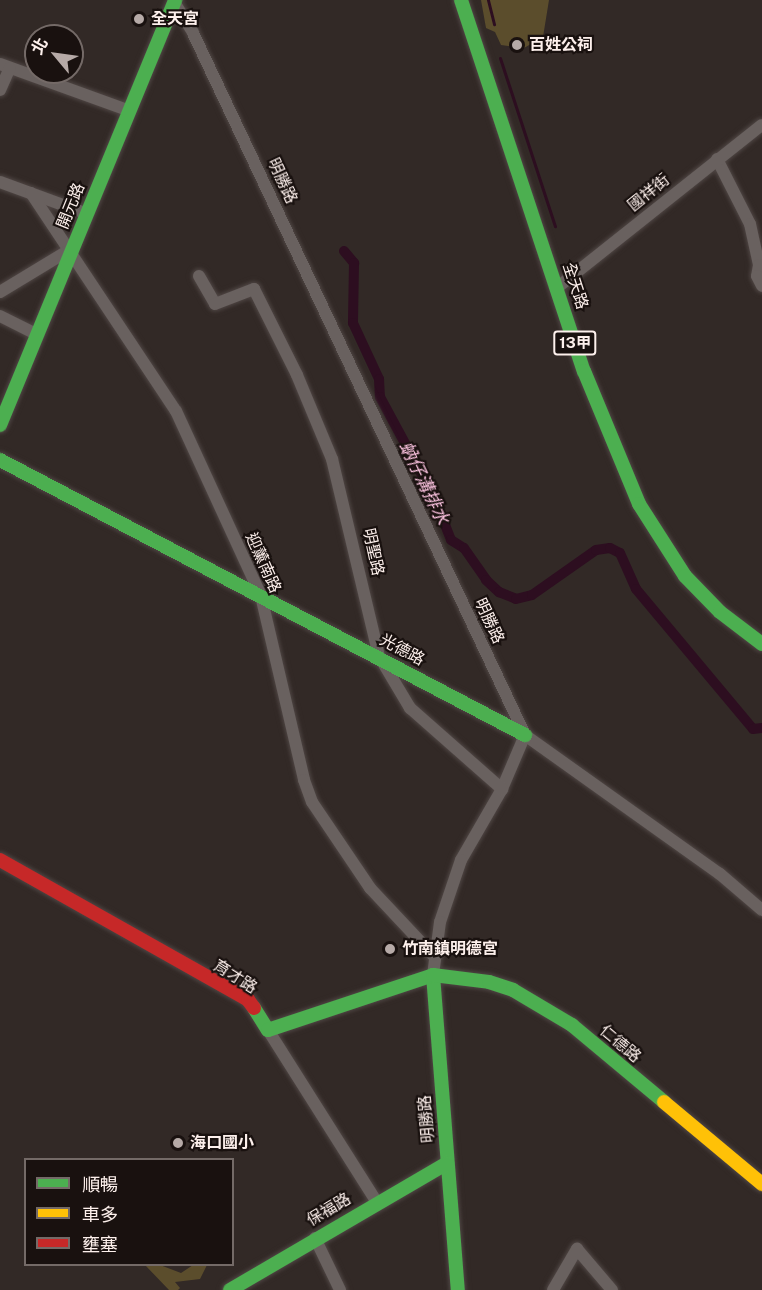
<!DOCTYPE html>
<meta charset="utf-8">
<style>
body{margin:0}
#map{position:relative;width:762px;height:1290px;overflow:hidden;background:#322926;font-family:"Public Sans","Noto Sans TC",sans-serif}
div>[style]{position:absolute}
.green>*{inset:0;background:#5b4d2c}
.stream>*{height:3px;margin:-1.5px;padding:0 1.5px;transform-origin:1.5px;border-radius:1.5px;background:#2d0e20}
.canal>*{height:10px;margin:-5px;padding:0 5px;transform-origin:5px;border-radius:5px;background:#2d0e20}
.roads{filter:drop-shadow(0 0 2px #4f4644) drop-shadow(0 0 2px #4f4644)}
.street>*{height:12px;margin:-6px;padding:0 6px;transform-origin:6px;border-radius:6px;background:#69615f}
.fast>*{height:14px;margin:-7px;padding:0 7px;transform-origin:7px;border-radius:7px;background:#4caf50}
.slow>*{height:14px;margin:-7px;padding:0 7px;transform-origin:7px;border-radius:7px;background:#ffc107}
.jam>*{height:14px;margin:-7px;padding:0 7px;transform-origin:7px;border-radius:7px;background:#c62828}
.dots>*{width:16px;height:16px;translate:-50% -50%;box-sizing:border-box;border:3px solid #19110f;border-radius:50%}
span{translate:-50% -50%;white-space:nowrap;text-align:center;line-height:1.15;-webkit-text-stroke:4.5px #19110f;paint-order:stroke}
.shield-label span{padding:2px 4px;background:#19110f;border:2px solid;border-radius:4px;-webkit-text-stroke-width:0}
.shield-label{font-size:15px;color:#fdf0ec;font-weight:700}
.poi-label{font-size:16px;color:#fdf0ec;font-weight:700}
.left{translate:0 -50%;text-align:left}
.street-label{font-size:16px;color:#fdf0ec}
.water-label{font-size:18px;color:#fdc4e1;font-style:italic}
.legend{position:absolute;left:24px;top:1158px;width:210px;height:108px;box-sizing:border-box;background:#19110f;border:2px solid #746a67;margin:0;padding:8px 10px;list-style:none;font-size:18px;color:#fdf0ec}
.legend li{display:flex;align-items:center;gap:12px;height:30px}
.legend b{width:30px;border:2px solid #746a67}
.north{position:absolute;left:24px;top:24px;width:60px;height:60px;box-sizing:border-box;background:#19110f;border:2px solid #746a67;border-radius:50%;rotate:299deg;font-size:16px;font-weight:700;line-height:24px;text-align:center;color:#fdf0ec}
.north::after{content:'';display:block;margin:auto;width:21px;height:27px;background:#b6aaa7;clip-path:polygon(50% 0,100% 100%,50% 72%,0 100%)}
</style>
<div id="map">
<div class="green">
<i style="clip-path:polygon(481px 0,549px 0,543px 37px,524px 48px,501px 45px,495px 32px,486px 28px)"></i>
<i style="clip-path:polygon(145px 1265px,160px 1265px,181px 1273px,193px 1265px,207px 1265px,200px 1279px,175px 1282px,180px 1288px,178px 1290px,169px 1290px)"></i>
</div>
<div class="stream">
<i style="left:488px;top:0;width:25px;rotate:76deg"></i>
<i style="left:500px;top:58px;width:177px;rotate:71.9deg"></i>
</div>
<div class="canal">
<i style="left:344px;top:251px;width:16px;rotate:50deg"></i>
<i style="left:354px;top:263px;width:60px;rotate:91deg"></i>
<i style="left:353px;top:323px;width:62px;rotate:65.1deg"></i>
<i style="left:379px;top:379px;width:18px;rotate:87deg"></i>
<i style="left:380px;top:397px;width:114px;rotate:61.6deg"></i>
<i style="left:434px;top:497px;width:46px;rotate:68.4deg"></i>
<i style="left:451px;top:540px;width:15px;rotate:32deg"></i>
<i style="left:464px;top:548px;width:39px;rotate:55deg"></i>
<i style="left:486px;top:580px;width:18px;rotate:43deg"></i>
<i style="left:499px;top:592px;width:18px;rotate:22deg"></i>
<i style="left:516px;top:599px;width:16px;rotate:-14deg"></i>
<i style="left:532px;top:595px;width:78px;rotate:-35.1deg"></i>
<i style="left:596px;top:550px;width:14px;rotate:-8deg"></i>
<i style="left:610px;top:548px;width:11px;rotate:27deg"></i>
<i style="left:620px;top:553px;width:39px;rotate:66deg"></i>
<i style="left:636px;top:589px;width:182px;rotate:50.1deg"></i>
<i style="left:753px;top:729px;width:9px;rotate:-6deg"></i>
</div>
<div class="roads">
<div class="street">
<i style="left:174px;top:2px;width:36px;rotate:58deg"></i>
<i style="left:193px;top:33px;width:777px;rotate:64.69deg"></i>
<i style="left:525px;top:735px;width:59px;rotate:113.1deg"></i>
<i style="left:502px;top:789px;width:82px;rotate:120deg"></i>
<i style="left:461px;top:860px;width:65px;rotate:108.7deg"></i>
<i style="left:440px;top:922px;width:53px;rotate:97.5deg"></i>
<i style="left:0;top:64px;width:135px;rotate:19.9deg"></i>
<i style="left:0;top:90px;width:24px;rotate:-66deg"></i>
<i style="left:717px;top:159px;width:73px;rotate:63.1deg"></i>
<i style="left:750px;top:224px;width:42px;rotate:77.6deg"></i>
<i style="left:759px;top:265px;width:11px;rotate:100deg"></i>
<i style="left:757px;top:276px;width:11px;rotate:63deg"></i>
<i style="left:0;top:182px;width:90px;rotate:20deg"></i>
<i style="left:31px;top:193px;width:262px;rotate:56.4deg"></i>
<i style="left:176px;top:411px;width:204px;rotate:65.3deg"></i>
<i style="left:261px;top:596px;width:189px;rotate:76.8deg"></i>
<i style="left:304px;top:780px;width:23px;rotate:70deg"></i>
<i style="left:312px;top:802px;width:104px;rotate:56deg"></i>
<i style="left:370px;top:888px;width:92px;rotate:46.8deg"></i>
<i style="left:199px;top:276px;width:32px;rotate:60deg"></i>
<i style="left:215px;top:304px;width:42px;rotate:-21deg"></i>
<i style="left:254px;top:289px;width:96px;rotate:63.4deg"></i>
<i style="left:297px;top:375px;width:91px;rotate:67.4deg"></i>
<i style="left:332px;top:459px;width:203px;rotate:76.6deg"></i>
<i style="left:379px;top:656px;width:61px;rotate:59.2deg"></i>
<i style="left:410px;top:708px;width:123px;rotate:41.4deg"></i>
<i style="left:558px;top:287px;width:260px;rotate:-38.5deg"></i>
<i style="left:0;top:292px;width:83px;rotate:-31.2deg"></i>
<i style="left:0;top:316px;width:40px;rotate:26.6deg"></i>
<i style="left:525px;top:735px;width:239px;rotate:35.5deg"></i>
<i style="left:720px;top:874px;width:55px;rotate:40.6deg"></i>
<i style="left:268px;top:1030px;width:202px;rotate:57.7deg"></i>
<i style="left:315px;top:1238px;width:58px;rotate:64.3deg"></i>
<i style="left:553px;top:1290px;width:48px;rotate:-59.7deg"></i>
<i style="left:577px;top:1249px;width:54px;rotate:49.5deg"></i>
</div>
<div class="fast">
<i style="left:461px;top:0;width:391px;rotate:71.7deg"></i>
<i style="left:584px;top:371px;width:144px;rotate:67.5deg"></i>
<i style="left:639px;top:504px;width:85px;rotate:57.4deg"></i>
<i style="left:685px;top:576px;width:50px;rotate:45.8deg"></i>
<i style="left:720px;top:612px;width:53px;rotate:37.3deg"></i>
<i style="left:0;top:425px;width:460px;rotate:-67.6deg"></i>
<i style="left:0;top:460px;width:593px;rotate:27.65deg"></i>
<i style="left:433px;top:975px;width:316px;rotate:85.5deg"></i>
<i style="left:254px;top:1008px;width:26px;rotate:58deg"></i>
<i style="left:268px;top:1030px;width:174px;rotate:-18.4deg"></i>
<i style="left:433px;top:975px;width:56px;rotate:7.1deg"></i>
<i style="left:489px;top:982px;width:25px;rotate:18deg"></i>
<i style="left:513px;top:990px;width:69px;rotate:30.7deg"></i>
<i style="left:572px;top:1025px;width:120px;rotate:39.9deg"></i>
<i style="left:230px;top:1290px;width:251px;rotate:-30.3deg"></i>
</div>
<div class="slow">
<i style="left:664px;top:1102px;width:128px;rotate:39.9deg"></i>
</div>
<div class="jam">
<i style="left:0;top:860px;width:285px;rotate:29.4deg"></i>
<i style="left:248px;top:1000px;width:10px;rotate:53deg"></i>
</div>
</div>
<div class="dots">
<i style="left:139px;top:19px;background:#b6aaa7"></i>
<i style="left:517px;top:45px;background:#b6aaa7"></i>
<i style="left:390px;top:949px;background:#b6aaa7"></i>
<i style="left:178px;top:1143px;background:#b6aaa7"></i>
</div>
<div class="shield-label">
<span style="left:575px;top:343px">13甲</span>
</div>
<div class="poi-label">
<span class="left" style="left:151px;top:19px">全天宮</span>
<span class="left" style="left:529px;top:45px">百姓公祠</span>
<span class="left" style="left:402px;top:949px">竹南鎮明德宮</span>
<span class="left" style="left:190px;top:1143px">海口國小</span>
</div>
<div class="street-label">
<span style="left:282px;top:181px;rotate:65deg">明勝路</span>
<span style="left:649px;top:193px;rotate:-39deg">國祥街</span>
<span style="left:71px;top:206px;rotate:-68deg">開元路</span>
<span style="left:575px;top:286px;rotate:72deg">全天路</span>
<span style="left:373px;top:552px;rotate:78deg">明聖路</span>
<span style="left:263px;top:563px;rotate:66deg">迎薰南路</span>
<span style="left:489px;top:621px;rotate:65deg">明勝路</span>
<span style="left:402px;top:650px;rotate:28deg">光德路</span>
<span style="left:235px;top:977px;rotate:32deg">育才路</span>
<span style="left:620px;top:1044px;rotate:40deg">仁德路</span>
<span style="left:427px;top:1119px;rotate:-95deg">明勝路</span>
<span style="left:329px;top:1210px;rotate:-31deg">保福路</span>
</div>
<div class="water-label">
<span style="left:424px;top:483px;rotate:64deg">蚋仔溝排水</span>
</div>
<ul class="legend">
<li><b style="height:8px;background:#4caf50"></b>順暢</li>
<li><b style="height:8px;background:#ffc107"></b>車多</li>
<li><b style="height:8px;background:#c62828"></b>壅塞</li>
</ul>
<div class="north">北</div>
</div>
